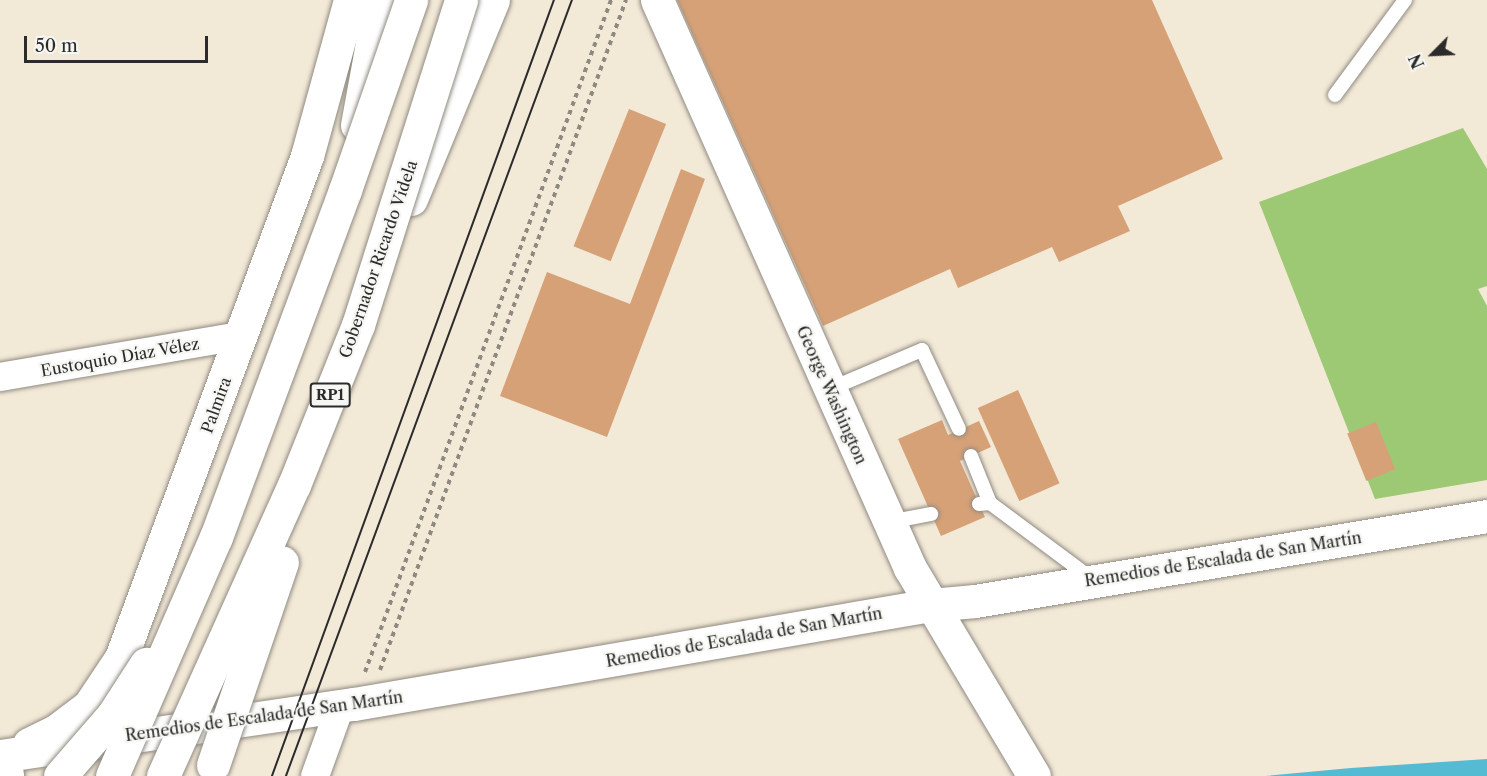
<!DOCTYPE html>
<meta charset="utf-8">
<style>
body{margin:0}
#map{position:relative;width:1487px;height:776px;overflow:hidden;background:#f3e9d7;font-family:"Libre Caslon Text",serif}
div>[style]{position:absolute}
.green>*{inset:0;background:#9dc874}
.water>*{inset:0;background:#54bbd2}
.building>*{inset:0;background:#d6a177;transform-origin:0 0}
.path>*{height:4px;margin-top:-2px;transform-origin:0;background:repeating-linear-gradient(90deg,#8f8a81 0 4.5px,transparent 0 9px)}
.roads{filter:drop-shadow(0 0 2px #8f8a81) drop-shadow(0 0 2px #8f8a81)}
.lane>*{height:14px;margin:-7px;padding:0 7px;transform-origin:7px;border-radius:7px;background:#fff}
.street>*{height:28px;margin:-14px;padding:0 14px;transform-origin:14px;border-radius:14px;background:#fff}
.secondary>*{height:33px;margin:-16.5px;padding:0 16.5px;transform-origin:16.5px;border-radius:16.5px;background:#fff}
.highway>*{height:33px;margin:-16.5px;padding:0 16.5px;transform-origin:16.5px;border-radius:16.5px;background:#fff}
.tram>*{height:1.5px;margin:-0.75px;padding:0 0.75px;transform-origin:0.75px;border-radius:0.75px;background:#2b2b2b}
.bridges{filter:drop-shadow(0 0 2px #8f8a81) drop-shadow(0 0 2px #8f8a81)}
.highway-bridge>*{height:33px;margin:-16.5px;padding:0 16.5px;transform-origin:16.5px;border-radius:16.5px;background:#fff}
span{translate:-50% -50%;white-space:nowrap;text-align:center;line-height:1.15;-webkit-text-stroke:4.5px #f6f6f2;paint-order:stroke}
.shield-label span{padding:2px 4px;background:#f6f6f2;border:2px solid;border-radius:4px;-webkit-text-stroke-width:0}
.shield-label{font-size:15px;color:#2b2b2b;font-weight:700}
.street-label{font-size:16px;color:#2b2b2b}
.north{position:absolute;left:1403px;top:24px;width:60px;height:60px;-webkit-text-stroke:4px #f6f6f2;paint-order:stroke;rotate:246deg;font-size:16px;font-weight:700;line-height:24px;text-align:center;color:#2b2b2b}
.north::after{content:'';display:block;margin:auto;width:21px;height:27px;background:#2b2b2b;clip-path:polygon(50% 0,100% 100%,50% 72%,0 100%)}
.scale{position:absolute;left:24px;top:36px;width:184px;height:27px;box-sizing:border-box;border:3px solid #2b2b2b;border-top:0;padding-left:8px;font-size:18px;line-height:21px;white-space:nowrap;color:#2b2b2b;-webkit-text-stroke:4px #f6f6f2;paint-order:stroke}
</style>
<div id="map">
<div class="green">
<i style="clip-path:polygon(1463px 128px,1487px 169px,1487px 286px,1478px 289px,1487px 306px,1487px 480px,1375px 499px,1259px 202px)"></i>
</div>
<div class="water">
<i style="clip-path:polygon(1487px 759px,1487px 776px,1266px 776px,1351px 768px)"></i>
</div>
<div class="building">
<i style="clip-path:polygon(677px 0,1152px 0,1223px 159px,1118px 206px,1130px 231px,1059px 262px,1052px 247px,958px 288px,950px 269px,823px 326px)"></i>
<i style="left:629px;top:109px;width:40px;height:148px;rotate:22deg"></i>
<i style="clip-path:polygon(681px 169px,705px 179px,607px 437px,500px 396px,547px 272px,630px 304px)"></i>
<i style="left:1018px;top:390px;width:102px;height:44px;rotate:66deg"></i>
<i style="clip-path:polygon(942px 420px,948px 435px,979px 421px,991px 447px,960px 461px,985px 517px,941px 536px,898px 439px)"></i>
<i style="left:1376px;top:422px;width:51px;height:31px;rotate:68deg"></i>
</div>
<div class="path">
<i style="left:380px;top:670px;width:714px;rotate:-69.84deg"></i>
<i style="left:365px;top:672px;width:716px;rotate:-69.89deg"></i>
</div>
<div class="roads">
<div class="lane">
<i style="left:1335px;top:95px;width:118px;rotate:-53.6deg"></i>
<i style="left:830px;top:389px;width:100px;rotate:-23deg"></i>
<i style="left:922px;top:350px;width:87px;rotate:64.9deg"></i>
<i style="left:971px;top:456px;width:51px;rotate:68deg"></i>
<i style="left:979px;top:504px;width:11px;rotate:-5deg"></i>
<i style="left:990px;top:503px;width:127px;rotate:36.7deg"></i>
<i style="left:889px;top:522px;width:43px;rotate:-10.8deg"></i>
</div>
<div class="street">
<i style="left:0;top:377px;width:244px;rotate:-9.7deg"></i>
<i style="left:315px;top:776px;width:73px;rotate:-70.1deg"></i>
</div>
<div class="secondary">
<i style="left:657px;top:0;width:622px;rotate:65.99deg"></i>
<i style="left:910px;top:568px;width:242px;rotate:59.2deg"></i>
<i style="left:29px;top:744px;width:30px;rotate:-26deg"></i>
<i style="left:56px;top:731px;width:41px;rotate:-37.1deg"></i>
<i style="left:89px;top:706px;width:58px;rotate:-56.3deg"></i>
<i style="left:121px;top:658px;width:535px;rotate:-69.67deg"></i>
<i style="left:307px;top:156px;width:162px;rotate:-74.6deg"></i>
<i style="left:0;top:756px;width:358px;rotate:-8.4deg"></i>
<i style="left:354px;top:704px;width:585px;rotate:-9.74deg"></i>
<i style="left:931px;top:605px;width:44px;rotate:-5.2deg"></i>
<i style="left:975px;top:601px;width:519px;rotate:-9.43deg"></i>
</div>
<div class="highway">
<i style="left:357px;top:125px;width:127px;rotate:-79.6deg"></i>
<i style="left:411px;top:199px;width:215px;rotate:-67.6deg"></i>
<i style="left:4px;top:756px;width:20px;rotate:81deg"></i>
</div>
</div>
<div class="tram">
<i style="left:272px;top:776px;width:826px;rotate:-70.03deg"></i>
<i style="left:286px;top:776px;width:827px;rotate:-69.77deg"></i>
</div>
<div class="bridges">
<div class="highway-bridge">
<i style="left:213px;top:765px;width:214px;rotate:-71.2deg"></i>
<i style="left:60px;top:776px;width:81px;rotate:-49deg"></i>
<i style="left:113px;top:715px;width:61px;rotate:-57.1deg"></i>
<i style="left:112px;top:776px;width:261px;rotate:-66.5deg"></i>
<i style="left:216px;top:537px;width:370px;rotate:-69.6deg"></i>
<i style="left:345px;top:190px;width:201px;rotate:-70.8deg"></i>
<i style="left:163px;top:776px;width:319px;rotate:-65.8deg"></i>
<i style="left:294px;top:485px;width:172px;rotate:-68.2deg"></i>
<i style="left:358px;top:325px;width:341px;rotate:-72.4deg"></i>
</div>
</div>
<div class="shield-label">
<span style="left:330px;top:395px">RP1</span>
</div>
<div class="street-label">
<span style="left:378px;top:259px;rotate:-71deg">Gobernador Ricardo Videla</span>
<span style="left:120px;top:357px;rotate:-10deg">Eustoquio Díaz Vélez</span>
<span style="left:832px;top:395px;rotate:66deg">George Washington</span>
<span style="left:216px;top:405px;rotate:-70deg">Palmira</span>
<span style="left:1223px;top:559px;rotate:-9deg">Remedios de Escalada de San Martín</span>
<span style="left:744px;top:637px;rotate:-10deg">Remedios de Escalada de San Martín</span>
<span style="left:264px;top:716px;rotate:-8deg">Remedios de Escalada de San Martín</span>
</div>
<div class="north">N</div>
<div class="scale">50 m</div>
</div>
